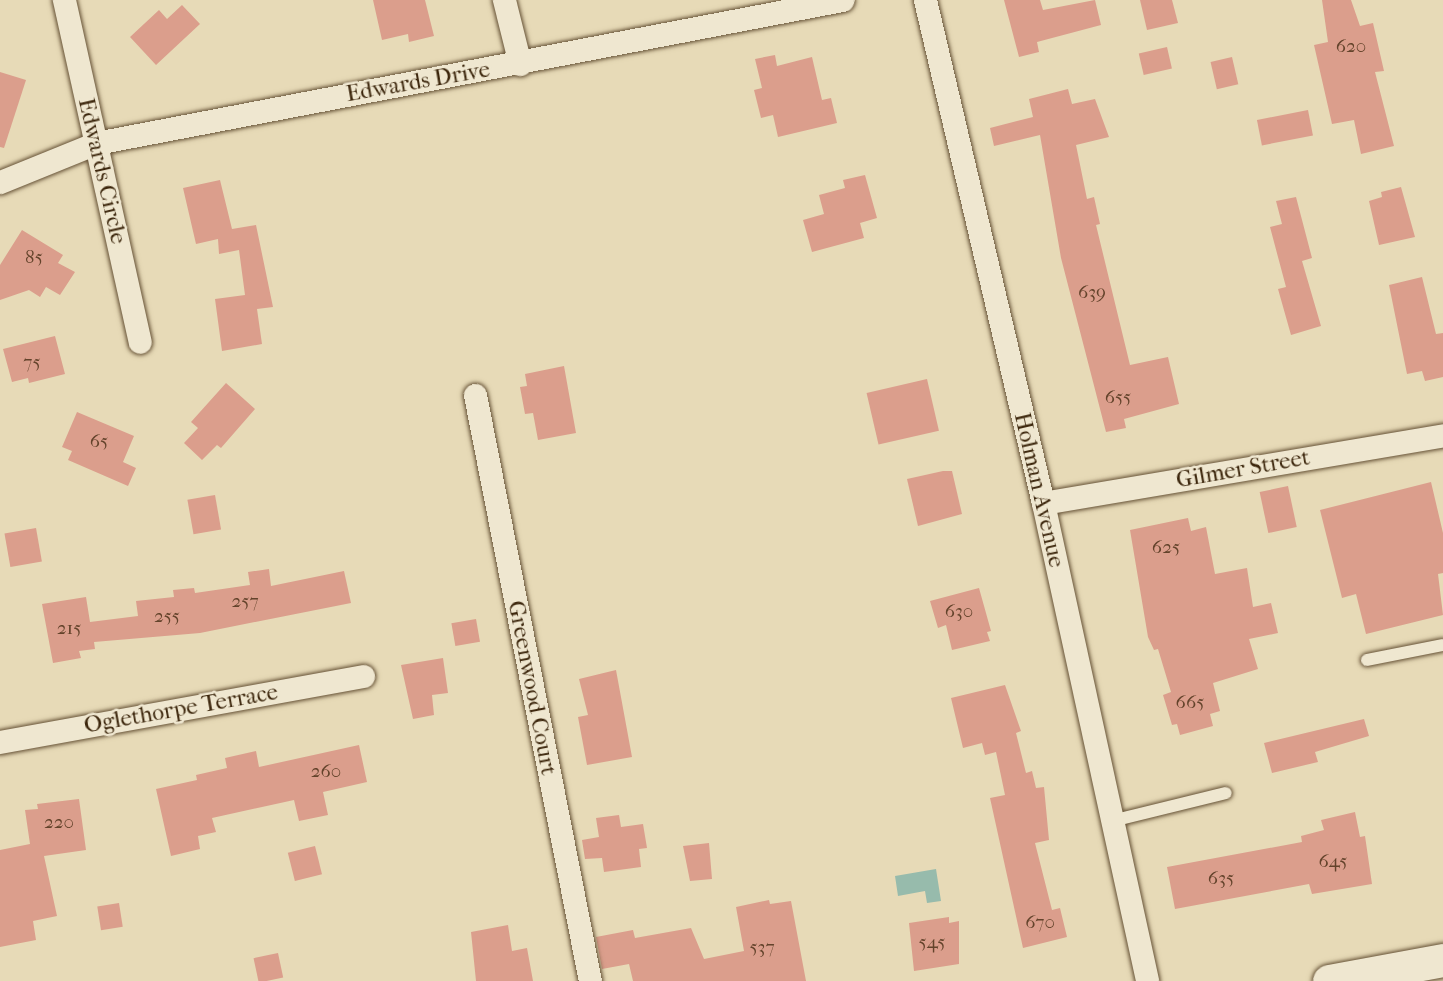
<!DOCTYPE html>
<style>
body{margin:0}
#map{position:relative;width:1443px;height:981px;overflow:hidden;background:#e7dab7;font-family:"IM FELL French Canon",serif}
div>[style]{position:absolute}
.water>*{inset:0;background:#97bbac}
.building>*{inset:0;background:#db9e8c;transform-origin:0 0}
.roads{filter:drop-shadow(0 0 2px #665236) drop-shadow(0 0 2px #665236)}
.lane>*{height:12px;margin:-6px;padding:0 6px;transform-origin:6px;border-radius:6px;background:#efe7d0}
.street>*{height:23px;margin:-11.5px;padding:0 11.5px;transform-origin:11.5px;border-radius:11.5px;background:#efe7d0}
.secondary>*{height:33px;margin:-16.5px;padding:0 16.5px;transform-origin:16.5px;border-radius:16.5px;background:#efe7d0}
span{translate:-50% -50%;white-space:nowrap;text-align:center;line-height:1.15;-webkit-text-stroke:5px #efe7d0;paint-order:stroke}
.number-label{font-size:19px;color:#63432b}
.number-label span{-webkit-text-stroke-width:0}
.street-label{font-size:23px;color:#3b250b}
</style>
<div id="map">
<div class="water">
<i style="clip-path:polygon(936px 869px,941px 901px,927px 903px,925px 891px,898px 896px,895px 876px)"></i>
</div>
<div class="building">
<i style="clip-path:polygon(373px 0,425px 0,434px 36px,409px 42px,408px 34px,382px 40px)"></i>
<i style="clip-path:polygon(1004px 0,1040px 0,1043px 10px,1095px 0,1101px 25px,1037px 42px,1039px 52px,1019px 57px)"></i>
<i style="clip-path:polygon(1140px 0,1172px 0,1178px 23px,1147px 30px)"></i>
<i style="clip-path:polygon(1322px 0,1351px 0,1360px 26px,1373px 23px,1384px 71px,1375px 72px,1394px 146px,1361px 154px,1354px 120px,1332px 124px,1314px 45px,1328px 42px)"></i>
<i style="clip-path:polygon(182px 5px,200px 24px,156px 65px,130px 37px,159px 10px,167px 19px)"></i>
<i style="left:1167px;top:47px;width:22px;height:29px;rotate:77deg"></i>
<i style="clip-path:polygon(775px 55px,777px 66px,812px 57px,822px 100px,831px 98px,837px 123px,778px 137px,773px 115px,761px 118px,754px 90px,762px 88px,755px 59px)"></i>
<i style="left:1232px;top:57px;width:28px;height:22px;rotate:77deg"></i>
<i style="clip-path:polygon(0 72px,26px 80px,4px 148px,0 147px)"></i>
<i style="clip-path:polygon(1068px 89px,1072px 104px,1095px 99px,1109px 137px,1076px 145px,1087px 199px,1094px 197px,1100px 224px,1096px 225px,1130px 365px,1168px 357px,1179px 404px,1124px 419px,1126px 428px,1106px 432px,1061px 258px,1040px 135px,994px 146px,990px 128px,1033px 117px,1029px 99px)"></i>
<i style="left:1308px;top:110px;width:26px;height:52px;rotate:79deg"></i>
<i style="clip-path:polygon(865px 175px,877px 218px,860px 223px,864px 238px,812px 252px,803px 220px,824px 214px,819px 195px,845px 188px,843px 180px)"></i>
<i style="clip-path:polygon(220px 180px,232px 229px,256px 225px,273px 307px,257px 309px,262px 344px,222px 351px,215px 299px,245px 295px,239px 250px,219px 254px,218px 239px,196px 244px,183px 188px)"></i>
<i style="clip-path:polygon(1401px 187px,1415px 237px,1379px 245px,1369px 201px,1382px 197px,1381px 192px)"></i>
<i style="clip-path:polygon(1296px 197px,1312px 258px,1302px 261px,1321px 326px,1291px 335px,1278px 289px,1286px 287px,1270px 227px,1282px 224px,1276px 201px)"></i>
<i style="clip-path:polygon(22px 230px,63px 255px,58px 263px,75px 272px,60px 295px,46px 287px,40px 297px,29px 290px,0 300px,0 265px)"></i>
<i style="clip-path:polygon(1422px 277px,1436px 334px,1443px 333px,1443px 377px,1425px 381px,1422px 371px,1407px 374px,1389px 285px)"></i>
<i style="clip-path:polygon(55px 336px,65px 374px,29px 383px,28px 378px,12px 382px,3px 349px)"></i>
<i style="clip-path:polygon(564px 366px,576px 433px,538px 440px,533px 413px,525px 414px,520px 387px,527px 386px,525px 374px)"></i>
<i style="left:927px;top:379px;width:53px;height:62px;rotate:77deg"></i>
<i style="clip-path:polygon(226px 383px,255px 409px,221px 448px,217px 445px,202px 460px,184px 443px,198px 428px,191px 422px)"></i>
<i style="clip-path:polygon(77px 412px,134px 436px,123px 462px,136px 468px,128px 486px,68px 460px,72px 451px,62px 447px)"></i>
<i style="clip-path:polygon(943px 471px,952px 471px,962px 514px,918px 526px,907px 479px)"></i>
<i style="clip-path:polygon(1431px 482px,1443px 533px,1443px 573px,1438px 574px,1443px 615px,1366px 634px,1356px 594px,1342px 598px,1320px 510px)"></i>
<i style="left:1288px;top:486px;width:42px;height:29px;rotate:78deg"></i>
<i style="left:215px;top:495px;width:35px;height:28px;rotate:80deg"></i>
<i style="clip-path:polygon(1188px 518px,1191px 531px,1206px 527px,1215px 574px,1247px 568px,1253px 607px,1271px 603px,1278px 633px,1249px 639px,1258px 669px,1213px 683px,1220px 711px,1210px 714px,1213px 726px,1180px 735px,1177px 724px,1172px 725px,1163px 695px,1171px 692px,1158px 649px,1154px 650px,1148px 637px,1130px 530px)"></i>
<i style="left:36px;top:528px;width:34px;height:32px;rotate:80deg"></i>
<i style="clip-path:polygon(269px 569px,271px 586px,344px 571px,351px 603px,200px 633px,94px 642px,95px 649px,79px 651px,81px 658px,53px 663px,42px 604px,86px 597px,90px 622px,138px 616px,136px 601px,174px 597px,173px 590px,194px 588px,195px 593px,250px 585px,248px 572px)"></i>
<i style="clip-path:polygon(979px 588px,991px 631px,987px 632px,990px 641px,952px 650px,946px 625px,938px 628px,930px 601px)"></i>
<i style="left:476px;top:619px;width:23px;height:25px;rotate:80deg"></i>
<i style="clip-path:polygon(443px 658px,448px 693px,432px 695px,434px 715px,413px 719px,401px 665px)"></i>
<i style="clip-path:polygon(616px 670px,632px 757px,587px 765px,578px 717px,588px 715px,579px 679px)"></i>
<i style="clip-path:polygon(1005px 685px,1021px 731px,1016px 733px,1026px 773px,1032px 771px,1036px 788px,1044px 787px,1049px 840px,1035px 843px,1052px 910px,1060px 908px,1067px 937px,1023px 948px,990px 798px,1005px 795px,996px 752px,985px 755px,982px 743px,963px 748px,951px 698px)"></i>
<i style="clip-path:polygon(1364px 719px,1369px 736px,1315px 752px,1318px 762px,1272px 773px,1264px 743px)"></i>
<i style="clip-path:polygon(359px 745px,367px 782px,323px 792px,328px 815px,299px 821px,294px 800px,212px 818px,216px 832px,198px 836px,200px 849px,171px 856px,156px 789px,197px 780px,196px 775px,227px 768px,225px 758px,256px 751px,259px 767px)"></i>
<i style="clip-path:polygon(79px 799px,86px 850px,44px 856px,57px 916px,33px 921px,36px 940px,0 947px,0 850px,30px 844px,25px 810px,38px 809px,37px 804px)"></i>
<i style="clip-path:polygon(1355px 812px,1360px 837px,1365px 836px,1372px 884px,1312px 894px,1309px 884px,1175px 909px,1167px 867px,1302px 842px,1301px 836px,1324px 830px,1321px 820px)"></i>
<i style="clip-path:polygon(619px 815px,621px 827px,643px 824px,647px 848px,639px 849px,641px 867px,604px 872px,602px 858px,585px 859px,582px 840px,599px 837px,596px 818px)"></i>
<i style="clip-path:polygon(709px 843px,712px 879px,690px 881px,683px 846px)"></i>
<i style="left:315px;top:846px;width:29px;height:28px;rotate:76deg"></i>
<i style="clip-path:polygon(769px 900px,770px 904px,791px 901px,806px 981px,633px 981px,629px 964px,602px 969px,596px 937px,633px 930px,635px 938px,691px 928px,704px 959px,744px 951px,736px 907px)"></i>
<i style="left:119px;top:903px;width:24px;height:22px;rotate:81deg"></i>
<i style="clip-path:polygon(949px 917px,949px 923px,959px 921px,959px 964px,914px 971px,909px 923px)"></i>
<i style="clip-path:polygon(508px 925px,512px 951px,527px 948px,533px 981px,476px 981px,471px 932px)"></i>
<i style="left:278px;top:953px;width:25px;height:25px;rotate:78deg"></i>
</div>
<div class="roads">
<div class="lane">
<i style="left:1367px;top:660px;width:77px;rotate:-11.2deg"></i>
<i style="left:1112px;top:821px;width:117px;rotate:-13.8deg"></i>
</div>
<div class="street">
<i style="left:64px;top:0;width:350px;rotate:77.5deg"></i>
<i style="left:504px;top:0;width:66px;rotate:76deg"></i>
<i style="left:925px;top:0;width:517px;rotate:76.8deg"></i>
<i style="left:1043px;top:503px;width:489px;rotate:77.7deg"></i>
<i style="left:0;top:182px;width:104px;rotate:-22.1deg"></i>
<i style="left:96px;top:143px;width:760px;rotate:-10.85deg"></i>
<i style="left:475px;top:395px;width:597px;rotate:78.9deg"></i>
<i style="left:1043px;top:503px;width:406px;rotate:-9.6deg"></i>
<i style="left:0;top:742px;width:369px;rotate:-10.3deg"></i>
</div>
<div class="secondary">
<i style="left:1329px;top:981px;width:116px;rotate:-10.4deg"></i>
</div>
</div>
<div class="number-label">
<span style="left:1351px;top:47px">620</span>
<span style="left:34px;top:258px">85</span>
<span style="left:1092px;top:293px">639</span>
<span style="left:32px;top:363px">75</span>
<span style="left:1118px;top:398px">655</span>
<span style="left:99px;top:442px">65</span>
<span style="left:1166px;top:548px">625</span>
<span style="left:245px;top:602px">257</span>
<span style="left:959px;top:612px">630</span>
<span style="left:167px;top:617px">255</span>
<span style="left:69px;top:629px">215</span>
<span style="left:1190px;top:703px">665</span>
<span style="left:326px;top:772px">260</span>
<span style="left:59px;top:823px">220</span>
<span style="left:1333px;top:862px">645</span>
<span style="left:1221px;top:879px">635</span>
<span style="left:1040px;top:923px">670</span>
<span style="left:932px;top:943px">545</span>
<span style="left:762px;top:948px">537</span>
</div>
<div class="street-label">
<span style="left:418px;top:82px;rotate:-10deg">Edwards Drive</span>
<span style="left:102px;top:171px;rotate:77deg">Edwards Circle</span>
<span style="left:1243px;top:469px;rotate:-10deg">Gilmer Street</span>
<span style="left:1039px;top:490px;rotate:77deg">Holman Avenue</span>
<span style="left:532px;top:688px;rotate:79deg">Greenwood Court</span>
<span style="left:181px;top:709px;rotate:-10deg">Oglethorpe Terrace</span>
</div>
</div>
